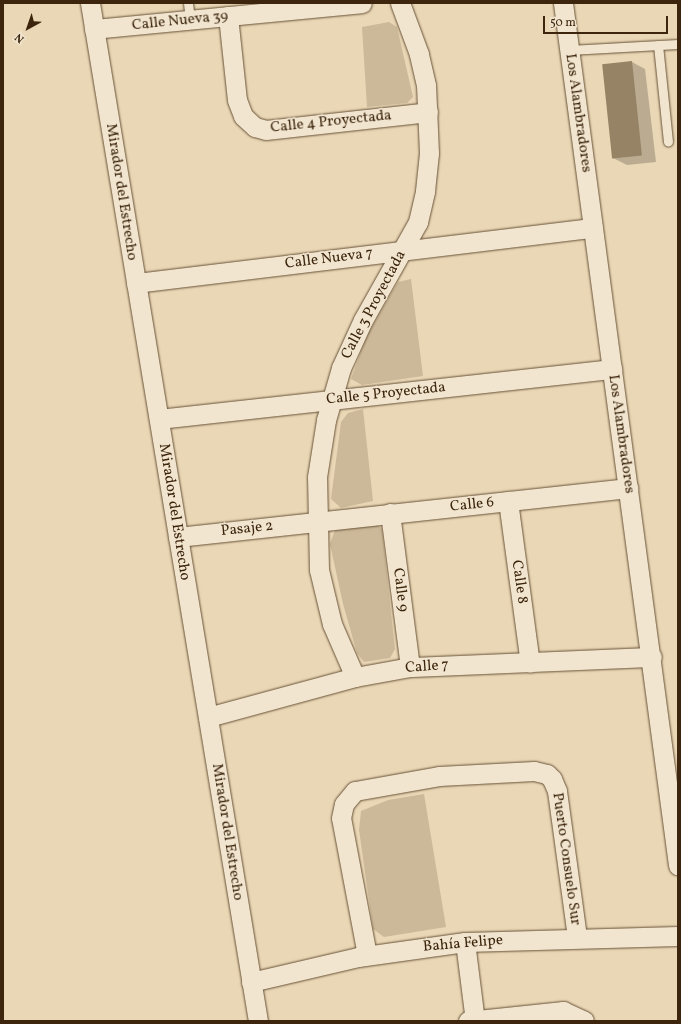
<!DOCTYPE html>
<meta charset="utf-8">
<style>
body{margin:0}
#map{position:relative;width:681px;height:1024px;overflow:hidden;background:#ead7b6;font-family:Vollkorn,serif}
div>[style]{position:absolute}
.green>*{inset:0;background:#ccb999}
.shadow>*{inset:0;background:#0003}
.building>*{inset:0;background:#968264;transform-origin:0 0}
.roads{filter:drop-shadow(0 0 1px #685236) drop-shadow(0 0 1px #685236)}
.service>*{height:9px;margin:-4.5px;padding:0 4.5px;transform-origin:4.5px;border-radius:4.5px;background:#f1e5d0}
.minor>*{height:19px;margin:-9.5px;padding:0 9.5px;transform-origin:9.5px;border-radius:9.5px;background:#f1e5d0}
span{translate:-50% -50%;white-space:nowrap;text-align:center;line-height:1.15;-webkit-text-stroke:3px #f1e5d0;paint-order:stroke}
.street-label{font-size:15px;color:#3c250c}
.frame{position:absolute;inset:0;border:4px solid #3c250c;pointer-events:none}
.north{position:absolute;left:8px;top:8px;width:40px;height:40px;-webkit-text-stroke:3px #f1e5d0;paint-order:stroke;rotate:220deg;font-size:11px;font-weight:700;line-height:16px;text-align:center;color:#3c250c}
.north::after{content:'';display:block;margin:auto;width:14px;height:18px;background:#3c250c;clip-path:polygon(50% 0,100% 100%,50% 72%,0 100%)}
.scale{position:absolute;left:543px;top:16px;width:125px;height:18px;box-sizing:border-box;border:2px solid #3c250c;border-top:0;padding-left:5px;font-size:12px;line-height:14px;white-space:nowrap;color:#3c250c;-webkit-text-stroke:3px #f1e5d0;paint-order:stroke}
</style>
<div id="map">
<div class="green">
<i style="clip-path:polygon(389px 22px,397px 27px,413px 97px,407px 103px,367px 107px,362px 27px)"></i>
<i style="clip-path:polygon(411px 279px,423px 376px,362px 385px,351px 379px,367px 335px,398px 282px)"></i>
<i style="clip-path:polygon(363px 409px,373px 501px,341px 508px,331px 499px,341px 422px,348px 413px)"></i>
<i style="clip-path:polygon(376px 524px,382px 529px,395px 649px,390px 658px,364px 662px,357px 653px,343px 604px,330px 544px,335px 530px)"></i>
<i style="clip-path:polygon(424px 794px,446px 927px,384px 937px,373px 929px,359px 830px,361px 811px,388px 800px)"></i>
</div>
<div class="shadow">
<i style="clip-path:polygon(632px 62px,645px 69px,656px 162px,627px 165px,613px 158px)"></i>
</div>
<div class="building">
<i style="left:632px;top:61px;width:95px;height:30px;rotate:84deg"></i>
</div>
<div class="roads">
<div class="service">
<i style="left:188px;top:3px;width:17px;rotate:83deg"></i>
<i style="left:658px;top:45px;width:97px;rotate:84.1deg"></i>
<i style="left:569px;top:50px;width:109px;rotate:-3.2deg"></i>
</div>
<div class="minor">
<i style="left:90px;top:3px;width:1032px;rotate:80.63deg"></i>
<i style="left:563px;top:3px;width:870px;rotate:82.4deg"></i>
<i style="left:228px;top:16px;width:84px;rotate:83.9deg"></i>
<i style="left:237px;top:100px;width:17px;rotate:69deg"></i>
<i style="left:243px;top:116px;width:16px;rotate:43deg"></i>
<i style="left:255px;top:127px;width:11px;rotate:15deg"></i>
<i style="left:266px;top:130px;width:163px;rotate:-6.3deg"></i>
<i style="left:94px;top:29px;width:269px;rotate:-5.5deg"></i>
<i style="left:136px;top:283px;width:460px;rotate:-6.9deg"></i>
<i style="left:159px;top:419px;width:456px;rotate:-6.3deg"></i>
<i style="left:508px;top:501px;width:163px;rotate:82.3deg"></i>
<i style="left:390px;top:513px;width:155px;rotate:82.6deg"></i>
<i style="left:178px;top:537px;width:453px;rotate:-6.2deg"></i>
<i style="left:355px;top:677px;width:58px;rotate:-113.5deg"></i>
<i style="left:332px;top:624px;width:56px;rotate:-103.5deg"></i>
<i style="left:319px;top:570px;width:93px;rotate:-91.2deg"></i>
<i style="left:317px;top:477px;width:58px;rotate:-81deg"></i>
<i style="left:326px;top:420px;width:54px;rotate:-73.9deg"></i>
<i style="left:341px;top:368px;width:53px;rotate:-65.4deg"></i>
<i style="left:363px;top:320px;width:112px;rotate:-60.7deg"></i>
<i style="left:418px;top:222px;width:32px;rotate:-77deg"></i>
<i style="left:425px;top:191px;width:38px;rotate:-84deg"></i>
<i style="left:429px;top:153px;width:68px;rotate:-92.5deg"></i>
<i style="left:426px;top:85px;width:32px;rotate:-103deg"></i>
<i style="left:419px;top:54px;width:54px;rotate:-110.4deg"></i>
<i style="left:208px;top:717px;width:152px;rotate:-15.2deg"></i>
<i style="left:355px;top:677px;width:56px;rotate:-10.3deg"></i>
<i style="left:410px;top:667px;width:242px;rotate:-2.4deg"></i>
<i style="left:465px;top:942px;width:80px;rotate:82.8deg"></i>
<i style="left:367px;top:955px;width:139px;rotate:-100.7deg"></i>
<i style="left:341px;top:818px;width:14px;rotate:-78deg"></i>
<i style="left:344px;top:804px;width:17px;rotate:-50deg"></i>
<i style="left:355px;top:791px;width:85px;rotate:-10.1deg"></i>
<i style="left:439px;top:776px;width:95px;rotate:-3deg"></i>
<i style="left:534px;top:771px;width:13px;rotate:13deg"></i>
<i style="left:547px;top:774px;width:7px;rotate:45deg"></i>
<i style="left:552px;top:779px;width:13px;rotate:67deg"></i>
<i style="left:557px;top:791px;width:147px;rotate:82.2deg"></i>
<i style="left:251px;top:982px;width:110px;rotate:-13.2deg"></i>
<i style="left:358px;top:957px;width:108px;rotate:-8deg"></i>
<i style="left:465px;top:942px;width:213px;rotate:-1.6deg"></i>
<i style="left:468px;top:1021px;width:96px;rotate:-6deg"></i>
<i style="left:563px;top:1011px;width:23px;rotate:25deg"></i>
</div>
</div>
<div class="street-label">
<span style="left:180px;top:21px;rotate:-6deg">Calle Nueva 39</span>
<span style="left:578px;top:113px;rotate:82deg">Los Alambradores</span>
<span style="left:331px;top:122px;rotate:-6deg">Calle 4 Proyectada</span>
<span style="left:121px;top:192px;rotate:81deg">Mirador del Estrecho</span>
<span style="left:329px;top:259px;rotate:-7deg">Calle Nueva 7</span>
<span style="left:374px;top:305px;rotate:-62deg">Calle 3 Proyectada</span>
<span style="left:386px;top:394px;rotate:-6deg">Calle 5 Proyectada</span>
<span style="left:621px;top:434px;rotate:82deg">Los Alambradores</span>
<span style="left:472px;top:505px;rotate:-6deg">Calle 6</span>
<span style="left:174px;top:512px;rotate:81deg">Mirador del Estrecho</span>
<span style="left:247px;top:529px;rotate:-6deg">Pasaje 2</span>
<span style="left:519px;top:582px;rotate:82deg">Calle 8</span>
<span style="left:400px;top:590px;rotate:83deg">Calle 9</span>
<span style="left:427px;top:667px;rotate:-4deg">Calle 7</span>
<span style="left:227px;top:832px;rotate:81deg">Mirador del Estrecho</span>
<span style="left:566px;top:859px;rotate:82deg">Puerto Consuelo Sur</span>
<span style="left:463px;top:944px;rotate:-5deg">Bahía Felipe</span>
</div>
<div class="frame"></div>
<div class="north">N</div>
<div class="scale">50 m</div>
</div>
